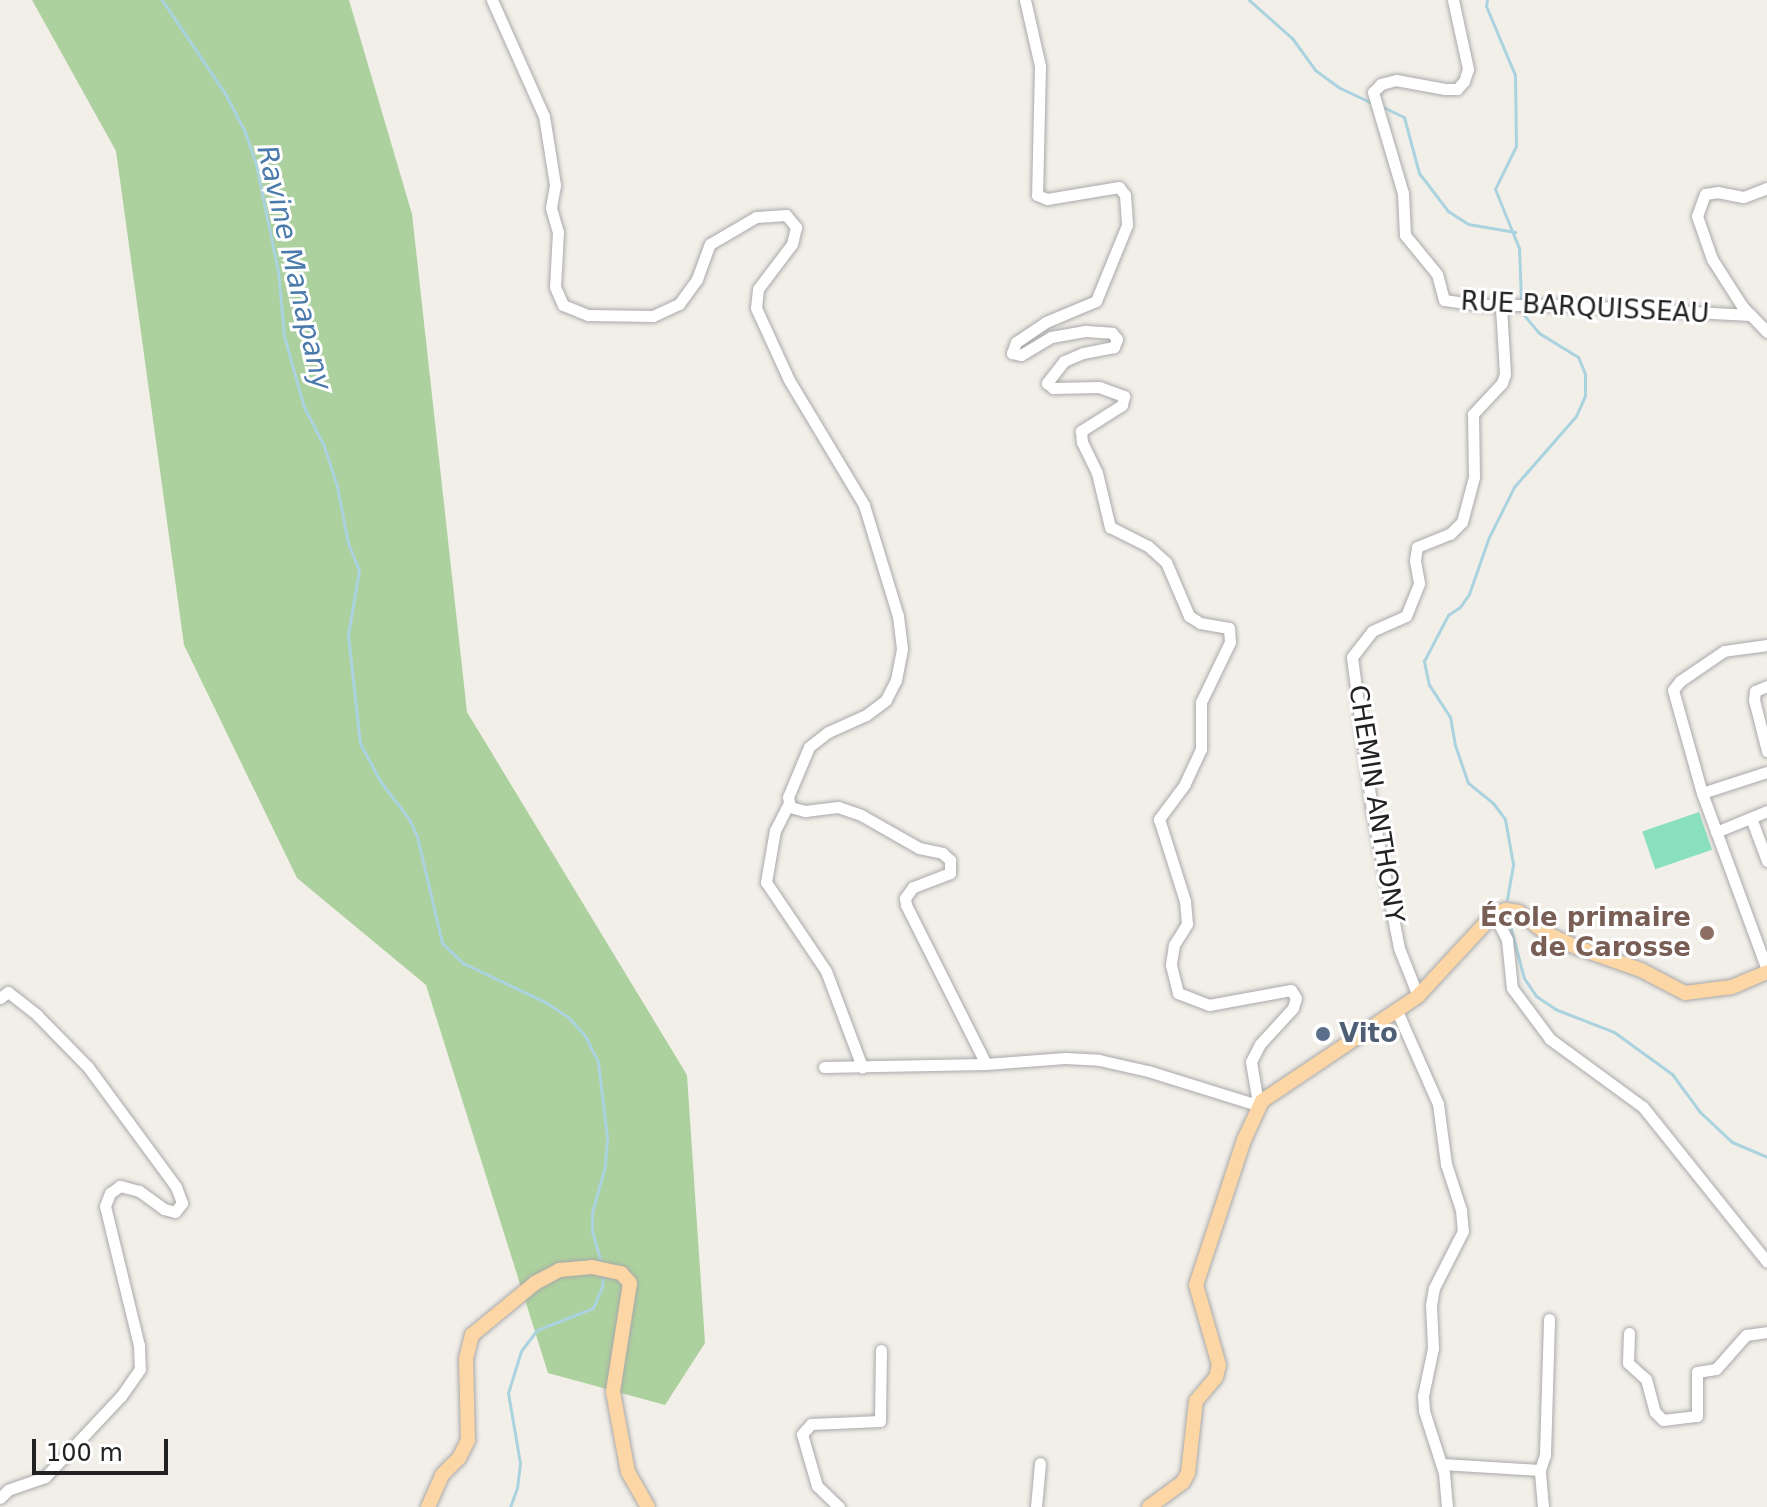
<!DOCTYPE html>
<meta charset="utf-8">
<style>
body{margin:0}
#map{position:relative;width:1767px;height:1507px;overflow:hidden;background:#f2efe9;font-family:"DejaVu Sans",sans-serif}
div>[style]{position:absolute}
.forest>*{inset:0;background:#add19e}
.pitch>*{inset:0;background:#88e0be;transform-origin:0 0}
.stream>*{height:3px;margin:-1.5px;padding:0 1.5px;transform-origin:1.5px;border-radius:1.5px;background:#aad3df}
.roads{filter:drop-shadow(0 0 2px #a9a9a9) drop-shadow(0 0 2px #a9a9a9)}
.minor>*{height:11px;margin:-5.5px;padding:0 5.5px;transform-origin:5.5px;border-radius:5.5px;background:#fff}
.major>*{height:14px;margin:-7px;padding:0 7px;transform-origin:7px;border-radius:7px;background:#fcd6a4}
.dots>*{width:22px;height:22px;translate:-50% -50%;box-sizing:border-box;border:4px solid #fff;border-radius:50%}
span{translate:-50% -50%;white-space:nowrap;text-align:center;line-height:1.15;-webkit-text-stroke:6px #fff;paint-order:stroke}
.street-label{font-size:26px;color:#222}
.education-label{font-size:26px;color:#785e54;font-weight:700}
.right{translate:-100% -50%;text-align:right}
.service-label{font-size:26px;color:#4e5e75;font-weight:700}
.left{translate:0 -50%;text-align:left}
.water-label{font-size:28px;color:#4a7aab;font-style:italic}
.scale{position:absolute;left:32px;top:1439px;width:136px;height:36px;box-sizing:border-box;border:4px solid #222;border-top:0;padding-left:10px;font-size:24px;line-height:28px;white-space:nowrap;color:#222;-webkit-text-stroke:6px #fff;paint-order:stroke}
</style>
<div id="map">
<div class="forest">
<i style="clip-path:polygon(32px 0,349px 0,412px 214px,467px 712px,687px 1075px,705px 1343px,665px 1405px,548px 1373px,426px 985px,297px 878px,184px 645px,116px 151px)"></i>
</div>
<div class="pitch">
<i style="left:1699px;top:812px;width:40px;height:60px;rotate:71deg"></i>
</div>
<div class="stream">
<i style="left:162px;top:0;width:115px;rotate:56deg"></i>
<i style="left:226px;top:95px;width:42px;rotate:62.8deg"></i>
<i style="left:245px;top:132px;width:34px;rotate:71deg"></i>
<i style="left:256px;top:164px;width:109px;rotate:78.4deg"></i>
<i style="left:278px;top:271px;width:65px;rotate:84.7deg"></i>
<i style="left:284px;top:336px;width:74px;rotate:74.3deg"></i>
<i style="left:304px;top:407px;width:44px;rotate:62.9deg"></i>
<i style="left:324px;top:446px;width:42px;rotate:72deg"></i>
<i style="left:337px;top:486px;width:58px;rotate:79.1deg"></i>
<i style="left:348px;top:543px;width:29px;rotate:68deg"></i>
<i style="left:359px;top:570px;width:66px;rotate:99.6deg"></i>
<i style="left:348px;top:635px;width:109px;rotate:83.7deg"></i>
<i style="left:360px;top:743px;width:43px;rotate:62.2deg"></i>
<i style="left:380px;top:781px;width:48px;rotate:52.7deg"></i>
<i style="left:409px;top:819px;width:19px;rotate:65deg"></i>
<i style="left:417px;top:836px;width:110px;rotate:76.8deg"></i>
<i style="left:442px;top:943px;width:29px;rotate:44deg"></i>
<i style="left:463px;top:963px;width:91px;rotate:25.4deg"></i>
<i style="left:545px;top:1002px;width:27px;rotate:33deg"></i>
<i style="left:568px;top:1017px;width:25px;rotate:48deg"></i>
<i style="left:585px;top:1036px;width:29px;rotate:63deg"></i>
<i style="left:598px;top:1062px;width:76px;rotate:83.2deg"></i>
<i style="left:607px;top:1137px;width:29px;rotate:94deg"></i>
<i style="left:605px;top:1166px;width:49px;rotate:105.5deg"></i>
<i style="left:592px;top:1213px;width:18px;rotate:90deg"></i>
<i style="left:592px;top:1231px;width:36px;rotate:74deg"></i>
<i style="left:1249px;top:0;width:57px;rotate:41.5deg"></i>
<i style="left:1292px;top:38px;width:39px;rotate:54deg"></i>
<i style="left:1315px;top:70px;width:31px;rotate:36deg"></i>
<i style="left:1340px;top:88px;width:35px;rotate:25deg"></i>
<i style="left:1487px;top:0;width:6px;rotate:99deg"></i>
<i style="left:1486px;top:6px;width:75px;rotate:67.2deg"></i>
<i style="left:1515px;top:75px;width:71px;rotate:89.2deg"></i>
<i style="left:1516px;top:146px;width:48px;rotate:116deg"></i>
<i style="left:1495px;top:189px;width:64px;rotate:67.9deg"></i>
<i style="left:1519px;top:248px;width:52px;rotate:87.8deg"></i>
<i style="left:1379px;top:105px;width:28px;rotate:26deg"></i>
<i style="left:1404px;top:117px;width:58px;rotate:75deg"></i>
<i style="left:1419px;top:173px;width:48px;rotate:52.7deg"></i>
<i style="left:1448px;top:211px;width:24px;rotate:33deg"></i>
<i style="left:1468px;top:224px;width:48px;rotate:9.7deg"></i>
<i style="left:1507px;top:899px;width:36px;rotate:-80deg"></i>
<i style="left:1513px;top:864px;width:46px;rotate:-100.1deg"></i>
<i style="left:1505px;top:819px;width:20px;rotate:-127deg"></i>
<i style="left:1493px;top:803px;width:32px;rotate:-141deg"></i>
<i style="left:1468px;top:783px;width:40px;rotate:-108.9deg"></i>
<i style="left:1455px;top:745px;width:28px;rotate:-100deg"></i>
<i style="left:1450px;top:717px;width:38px;rotate:-123deg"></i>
<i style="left:1429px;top:685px;width:25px;rotate:-102deg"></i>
<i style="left:1424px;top:661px;width:52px;rotate:-62.4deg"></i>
<i style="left:1448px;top:615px;width:14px;rotate:-34deg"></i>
<i style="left:1460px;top:607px;width:16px;rotate:-55deg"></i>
<i style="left:1469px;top:594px;width:60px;rotate:-70.7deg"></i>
<i style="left:1489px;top:537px;width:56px;rotate:-63.4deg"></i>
<i style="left:1514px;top:487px;width:94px;rotate:-48.9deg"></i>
<i style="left:1576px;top:416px;width:22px;rotate:-66deg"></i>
<i style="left:1585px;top:396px;width:22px;rotate:-90deg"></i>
<i style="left:1585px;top:374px;width:18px;rotate:-112deg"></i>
<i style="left:1578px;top:357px;width:46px;rotate:-148.4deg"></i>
<i style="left:1539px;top:333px;width:23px;rotate:-130deg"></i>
<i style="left:1509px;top:922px;width:58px;rotate:75deg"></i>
<i style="left:1524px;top:978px;width:22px;rotate:56deg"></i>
<i style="left:1536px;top:996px;width:23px;rotate:34deg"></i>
<i style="left:1555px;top:1009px;width:63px;rotate:21.3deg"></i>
<i style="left:1614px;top:1032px;width:72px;rotate:35.9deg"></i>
<i style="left:1672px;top:1074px;width:47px;rotate:53.6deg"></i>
<i style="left:1700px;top:1112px;width:44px;rotate:43.2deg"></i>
<i style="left:1732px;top:1142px;width:38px;rotate:23deg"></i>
<i style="left:510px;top:1507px;width:20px;rotate:-70deg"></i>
<i style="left:517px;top:1488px;width:25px;rotate:-83deg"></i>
<i style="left:520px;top:1463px;width:71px;rotate:-99.7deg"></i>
<i style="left:508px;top:1393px;width:44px;rotate:-72.8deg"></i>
<i style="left:521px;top:1351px;width:26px;rotate:-53deg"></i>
<i style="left:537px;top:1330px;width:60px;rotate:-21.4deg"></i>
<i style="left:593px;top:1308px;width:23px;rotate:-67deg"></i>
<i style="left:602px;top:1287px;width:14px;rotate:-86deg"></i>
</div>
<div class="roads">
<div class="minor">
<i style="left:492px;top:0;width:127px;rotate:65.9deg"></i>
<i style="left:544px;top:116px;width:70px;rotate:80.9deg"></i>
<i style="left:555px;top:185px;width:23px;rotate:100deg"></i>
<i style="left:551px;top:208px;width:25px;rotate:74deg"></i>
<i style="left:558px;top:232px;width:55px;rotate:93.1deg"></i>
<i style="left:555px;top:287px;width:20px;rotate:66deg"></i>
<i style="left:563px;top:305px;width:27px;rotate:22deg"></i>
<i style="left:588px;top:315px;width:65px;rotate:0.9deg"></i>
<i style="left:653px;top:316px;width:29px;rotate:-25deg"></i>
<i style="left:679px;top:304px;width:31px;rotate:-54deg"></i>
<i style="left:697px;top:279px;width:37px;rotate:-70deg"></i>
<i style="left:710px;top:244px;width:53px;rotate:-30.4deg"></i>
<i style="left:756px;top:217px;width:30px;rotate:-4deg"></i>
<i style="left:786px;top:215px;width:16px;rotate:50deg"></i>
<i style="left:796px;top:227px;width:17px;rotate:103deg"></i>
<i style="left:792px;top:244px;width:56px;rotate:127.1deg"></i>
<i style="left:758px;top:289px;width:19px;rotate:96deg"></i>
<i style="left:756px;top:308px;width:79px;rotate:65.4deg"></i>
<i style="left:789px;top:380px;width:146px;rotate:59deg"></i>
<i style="left:864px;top:505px;width:116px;rotate:73deg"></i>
<i style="left:898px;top:616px;width:33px;rotate:83deg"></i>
<i style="left:902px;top:649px;width:32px;rotate:101deg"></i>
<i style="left:896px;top:680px;width:22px;rotate:117deg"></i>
<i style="left:886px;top:700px;width:25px;rotate:143deg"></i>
<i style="left:866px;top:715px;width:42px;rotate:155.9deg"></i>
<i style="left:828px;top:732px;width:24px;rotate:142deg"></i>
<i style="left:809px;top:747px;width:54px;rotate:112.8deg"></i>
<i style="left:788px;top:797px;width:10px;rotate:79deg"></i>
<i style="left:790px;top:807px;width:16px;rotate:15deg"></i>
<i style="left:805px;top:811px;width:33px;rotate:-7deg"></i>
<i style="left:838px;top:807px;width:24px;rotate:19deg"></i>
<i style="left:861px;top:815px;width:67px;rotate:29.6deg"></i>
<i style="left:919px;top:848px;width:24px;rotate:12deg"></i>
<i style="left:942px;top:853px;width:11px;rotate:41deg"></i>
<i style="left:950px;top:860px;width:13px;rotate:90deg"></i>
<i style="left:950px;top:873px;width:40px;rotate:159deg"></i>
<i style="left:913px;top:887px;width:14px;rotate:126deg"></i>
<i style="left:905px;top:898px;width:7px;rotate:82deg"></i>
<i style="left:906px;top:905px;width:178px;rotate:63.3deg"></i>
<i style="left:986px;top:1064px;width:79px;rotate:-4.3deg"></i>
<i style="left:1065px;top:1058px;width:34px;rotate:3deg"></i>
<i style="left:1099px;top:1060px;width:50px;rotate:12.7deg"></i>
<i style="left:1148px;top:1071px;width:111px;rotate:17.3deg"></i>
<i style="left:1254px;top:1104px;width:9px;rotate:-21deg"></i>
<i style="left:1025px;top:0;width:68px;rotate:77.2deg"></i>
<i style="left:1040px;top:66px;width:129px;rotate:91.3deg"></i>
<i style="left:1037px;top:195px;width:11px;rotate:22deg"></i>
<i style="left:1047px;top:199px;width:73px;rotate:-9.5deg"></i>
<i style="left:1119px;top:187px;width:10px;rotate:53deg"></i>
<i style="left:1125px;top:195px;width:30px;rotate:86deg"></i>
<i style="left:1127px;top:225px;width:82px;rotate:112.2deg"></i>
<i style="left:1096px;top:301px;width:54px;rotate:157.2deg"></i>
<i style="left:1046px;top:322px;width:36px;rotate:146deg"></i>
<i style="left:1016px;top:342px;width:12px;rotate:110deg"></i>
<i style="left:1012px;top:353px;width:9px;rotate:13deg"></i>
<i style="left:1021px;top:355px;width:35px;rotate:-31deg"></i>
<i style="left:1051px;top:337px;width:36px;rotate:-10deg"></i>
<i style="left:1086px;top:331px;width:26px;rotate:4deg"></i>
<i style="left:1112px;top:333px;width:8px;rotate:50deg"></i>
<i style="left:1117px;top:339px;width:9px;rotate:111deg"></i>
<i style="left:1114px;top:347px;width:32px;rotate:169deg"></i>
<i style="left:1083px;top:353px;width:21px;rotate:157deg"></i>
<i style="left:1064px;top:361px;width:28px;rotate:128deg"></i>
<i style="left:1047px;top:383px;width:8px;rotate:40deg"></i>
<i style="left:1053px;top:388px;width:46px;rotate:-1.2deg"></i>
<i style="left:1099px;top:387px;width:27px;rotate:20deg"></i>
<i style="left:1124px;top:396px;width:9px;rotate:103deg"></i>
<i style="left:1122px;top:405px;width:49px;rotate:147.6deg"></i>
<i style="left:1081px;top:431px;width:11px;rotate:85deg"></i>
<i style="left:1082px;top:442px;width:34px;rotate:64deg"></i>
<i style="left:1097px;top:473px;width:56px;rotate:76.5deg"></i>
<i style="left:1110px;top:527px;width:42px;rotate:26.6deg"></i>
<i style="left:1148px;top:546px;width:24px;rotate:42deg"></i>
<i style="left:1166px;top:562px;width:59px;rotate:66.9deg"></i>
<i style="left:1189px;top:616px;width:13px;rotate:32deg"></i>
<i style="left:1200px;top:623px;width:29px;rotate:10deg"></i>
<i style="left:1229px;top:628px;width:14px;rotate:86deg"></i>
<i style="left:1230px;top:642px;width:67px;rotate:115.8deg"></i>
<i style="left:1201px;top:702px;width:47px;rotate:90deg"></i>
<i style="left:1201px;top:749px;width:38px;rotate:115deg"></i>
<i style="left:1185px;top:784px;width:44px;rotate:126.6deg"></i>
<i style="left:1159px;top:819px;width:86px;rotate:72.4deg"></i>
<i style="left:1185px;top:901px;width:23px;rotate:85deg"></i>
<i style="left:1187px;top:924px;width:25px;rotate:122deg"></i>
<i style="left:1174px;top:945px;width:20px;rotate:99deg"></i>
<i style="left:1171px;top:965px;width:29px;rotate:76deg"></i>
<i style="left:1178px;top:993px;width:33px;rotate:21deg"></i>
<i style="left:1209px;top:1005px;width:83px;rotate:-10.4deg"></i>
<i style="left:1291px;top:990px;width:9px;rotate:58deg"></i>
<i style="left:1296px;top:998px;width:10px;rotate:107deg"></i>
<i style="left:1293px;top:1008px;width:49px;rotate:132.5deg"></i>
<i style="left:1260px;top:1044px;width:20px;rotate:117deg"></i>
<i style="left:1251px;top:1062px;width:42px;rotate:80.3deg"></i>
<i style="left:1453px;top:0;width:71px;rotate:77.7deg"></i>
<i style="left:1468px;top:69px;width:13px;rotate:108deg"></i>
<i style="left:1464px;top:81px;width:11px;rotate:131deg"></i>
<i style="left:1457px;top:89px;width:12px;rotate:180deg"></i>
<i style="left:1445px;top:89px;width:50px;rotate:-169.6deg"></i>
<i style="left:1396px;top:80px;width:16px;rotate:165deg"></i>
<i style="left:1381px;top:84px;width:11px;rotate:135deg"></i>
<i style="left:1373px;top:92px;width:105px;rotate:73.5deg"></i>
<i style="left:1403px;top:193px;width:42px;rotate:87.3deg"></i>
<i style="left:1405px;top:235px;width:50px;rotate:50.6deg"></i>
<i style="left:1437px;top:274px;width:27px;rotate:75deg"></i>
<i style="left:1444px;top:300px;width:35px;rotate:8deg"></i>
<i style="left:1479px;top:305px;width:80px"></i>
<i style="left:1559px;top:305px;width:192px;rotate:3deg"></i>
<i style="left:1767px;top:188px;width:26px;rotate:159deg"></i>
<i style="left:1743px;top:197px;width:25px;rotate:-169deg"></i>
<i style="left:1718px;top:192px;width:13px;rotate:171deg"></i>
<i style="left:1705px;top:194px;width:23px;rotate:110deg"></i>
<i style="left:1697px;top:216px;width:46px;rotate:70.8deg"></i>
<i style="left:1712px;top:259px;width:56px;rotate:57.4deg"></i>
<i style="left:1742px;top:306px;width:36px;rotate:46deg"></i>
<i style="left:1767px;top:645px;width:43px;rotate:172.1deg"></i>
<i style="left:1724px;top:651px;width:53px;rotate:145.7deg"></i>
<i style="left:1680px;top:681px;width:11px;rotate:128deg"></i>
<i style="left:1673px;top:690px;width:107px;rotate:74.3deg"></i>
<i style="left:1702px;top:793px;width:189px;rotate:69.8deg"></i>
<i style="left:1767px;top:686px;width:13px;rotate:157deg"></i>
<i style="left:1755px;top:691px;width:9px;rotate:96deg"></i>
<i style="left:1754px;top:700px;width:53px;rotate:75.7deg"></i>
<i style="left:1702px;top:793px;width:68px;rotate:-17.9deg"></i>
<i style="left:789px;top:803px;width:30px;rotate:117deg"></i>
<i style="left:775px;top:830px;width:53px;rotate:99.8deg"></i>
<i style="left:766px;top:882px;width:107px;rotate:56deg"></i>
<i style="left:826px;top:971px;width:103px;rotate:69.4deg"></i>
<i style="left:1751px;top:818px;width:46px;rotate:69.6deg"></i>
<i style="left:1716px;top:832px;width:55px;rotate:-22.4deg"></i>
<i style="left:1494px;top:914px;width:29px;rotate:63deg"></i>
<i style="left:1507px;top:940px;width:48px;rotate:84.1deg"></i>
<i style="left:1512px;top:988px;width:64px;rotate:53.3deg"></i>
<i style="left:1550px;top:1039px;width:115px;rotate:36.2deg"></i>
<i style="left:1643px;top:1107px;width:198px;rotate:51.3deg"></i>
<i style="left:1418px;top:996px;width:52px;rotate:-111.6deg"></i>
<i style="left:1399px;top:948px;width:140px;rotate:-101.1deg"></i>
<i style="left:1372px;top:811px;width:155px;rotate:-97.4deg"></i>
<i style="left:1352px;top:657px;width:33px;rotate:-52deg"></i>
<i style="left:1372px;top:631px;width:37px;rotate:-24deg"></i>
<i style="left:1406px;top:616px;width:35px;rotate:-68deg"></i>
<i style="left:1419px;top:583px;width:23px;rotate:-100deg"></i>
<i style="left:1415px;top:560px;width:13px;rotate:-81deg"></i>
<i style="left:1417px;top:547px;width:35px;rotate:-22deg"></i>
<i style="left:1450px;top:534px;width:17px;rotate:-45deg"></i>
<i style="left:1462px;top:522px;width:47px;rotate:-75.1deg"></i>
<i style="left:1474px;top:477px;width:63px;rotate:-90.9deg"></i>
<i style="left:1473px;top:414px;width:42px;rotate:-46.9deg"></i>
<i style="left:1502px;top:383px;width:9px;rotate:-72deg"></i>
<i style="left:1505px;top:374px;width:68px;rotate:-93.4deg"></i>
<i style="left:0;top:998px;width:10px;rotate:-37deg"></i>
<i style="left:8px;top:992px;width:37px;rotate:38deg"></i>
<i style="left:37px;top:1015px;width:73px;rotate:45.6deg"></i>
<i style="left:88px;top:1067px;width:149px;rotate:53.7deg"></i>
<i style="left:176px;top:1187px;width:17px;rotate:69deg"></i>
<i style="left:182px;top:1203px;width:11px;rotate:128deg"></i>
<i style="left:175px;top:1212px;width:11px;rotate:-165deg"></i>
<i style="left:164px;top:1209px;width:31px;rotate:-144deg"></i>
<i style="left:139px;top:1191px;width:20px;rotate:-165deg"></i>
<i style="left:120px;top:1186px;width:12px;rotate:145deg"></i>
<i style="left:110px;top:1193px;width:14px;rotate:111deg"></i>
<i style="left:105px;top:1206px;width:143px;rotate:76.3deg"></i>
<i style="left:139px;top:1345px;width:24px;rotate:88deg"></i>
<i style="left:140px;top:1369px;width:33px;rotate:125deg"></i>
<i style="left:121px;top:1396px;width:111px;rotate:133.2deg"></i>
<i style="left:45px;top:1477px;width:39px;rotate:161deg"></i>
<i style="left:8px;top:1490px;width:11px;rotate:135deg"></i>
<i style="left:1397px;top:1011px;width:102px;rotate:66.2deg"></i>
<i style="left:1438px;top:1104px;width:61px;rotate:82.4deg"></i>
<i style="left:1446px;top:1164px;width:48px;rotate:71.9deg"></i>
<i style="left:1461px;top:1210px;width:21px;rotate:85deg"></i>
<i style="left:1463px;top:1231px;width:64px;rotate:117deg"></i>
<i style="left:1434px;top:1288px;width:17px;rotate:100deg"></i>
<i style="left:1431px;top:1305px;width:43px;rotate:87.3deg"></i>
<i style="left:1433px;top:1348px;width:49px;rotate:101.8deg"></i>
<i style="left:1423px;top:1396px;width:15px;rotate:86deg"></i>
<i style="left:1424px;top:1411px;width:65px;rotate:72.1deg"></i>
<i style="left:1444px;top:1473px;width:34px;rotate:85deg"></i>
<i style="left:824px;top:1067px;width:162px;rotate:-1.1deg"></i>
<i style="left:1629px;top:1333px;width:30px;rotate:92deg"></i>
<i style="left:1628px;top:1363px;width:24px;rotate:42deg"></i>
<i style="left:1646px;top:1379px;width:34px;rotate:75deg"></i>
<i style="left:1655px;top:1412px;width:11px;rotate:45deg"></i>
<i style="left:1663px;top:1420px;width:34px;rotate:-7deg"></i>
<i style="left:1697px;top:1416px;width:44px;rotate:-90deg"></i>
<i style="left:1697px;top:1372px;width:19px;rotate:-9deg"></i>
<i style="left:1716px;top:1369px;width:45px;rotate:-48.6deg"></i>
<i style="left:1746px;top:1335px;width:21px;rotate:-8deg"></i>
<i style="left:1442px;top:1464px;width:98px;rotate:3.5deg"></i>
<i style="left:839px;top:1507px;width:30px;rotate:-136deg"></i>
<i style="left:817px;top:1486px;width:54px;rotate:-106.1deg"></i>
<i style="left:802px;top:1434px;width:13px;rotate:-48deg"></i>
<i style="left:811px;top:1424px;width:69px;rotate:-2.5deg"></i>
<i style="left:880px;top:1421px;width:71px;rotate:-89.2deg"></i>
<i style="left:1036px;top:1507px;width:44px;rotate:-84.8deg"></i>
<i style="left:1543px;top:1507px;width:37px;rotate:-95deg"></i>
<i style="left:1540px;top:1470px;width:16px;rotate:-72deg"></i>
<i style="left:1545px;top:1455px;width:136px;rotate:-88.3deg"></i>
</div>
<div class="major">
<i style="left:428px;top:1507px;width:35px;rotate:-66deg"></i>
<i style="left:442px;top:1475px;width:24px;rotate:-45deg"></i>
<i style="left:459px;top:1458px;width:20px;rotate:-63deg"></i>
<i style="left:468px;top:1440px;width:81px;rotate:-91.4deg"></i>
<i style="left:466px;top:1359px;width:25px;rotate:-76deg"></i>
<i style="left:472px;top:1335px;width:82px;rotate:-39.5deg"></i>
<i style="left:535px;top:1283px;width:27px;rotate:-28deg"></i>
<i style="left:559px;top:1270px;width:33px;rotate:-5deg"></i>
<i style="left:592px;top:1267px;width:30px;rotate:12deg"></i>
<i style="left:621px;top:1273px;width:13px;rotate:48deg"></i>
<i style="left:630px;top:1283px;width:110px;rotate:98.9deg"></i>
<i style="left:613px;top:1392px;width:81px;rotate:79.4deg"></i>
<i style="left:628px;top:1472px;width:40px;rotate:60.3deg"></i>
<i style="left:1149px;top:1507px;width:42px;rotate:-36.3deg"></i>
<i style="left:1183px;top:1482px;width:10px;rotate:-61deg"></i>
<i style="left:1188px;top:1473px;width:72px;rotate:-83.7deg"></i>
<i style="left:1196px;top:1401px;width:31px;rotate:-50deg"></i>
<i style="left:1216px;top:1377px;width:12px;rotate:-76deg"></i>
<i style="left:1219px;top:1365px;width:83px;rotate:-106deg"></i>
<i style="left:1196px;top:1285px;width:153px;rotate:-71.7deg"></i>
<i style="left:1244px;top:1140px;width:43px;rotate:-65.2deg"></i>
<i style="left:1262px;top:1101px;width:188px;rotate:-33.9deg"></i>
<i style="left:1418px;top:996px;width:112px;rotate:-47.2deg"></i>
<i style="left:1494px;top:914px;width:13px;rotate:-18deg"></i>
<i style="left:1506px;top:910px;width:13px;rotate:9deg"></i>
<i style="left:1519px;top:912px;width:36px;rotate:38deg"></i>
<i style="left:1547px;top:934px;width:37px;rotate:24deg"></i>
<i style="left:1581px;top:949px;width:64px;rotate:19.3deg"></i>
<i style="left:1641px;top:970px;width:50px;rotate:27.6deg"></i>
<i style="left:1685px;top:993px;width:47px;rotate:-7.3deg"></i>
<i style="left:1732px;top:987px;width:38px;rotate:-23deg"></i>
</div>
</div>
<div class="dots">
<i style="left:1707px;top:933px;background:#8d6e63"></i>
<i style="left:1323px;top:1034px;background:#5c6f8a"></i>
</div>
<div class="street-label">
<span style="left:1585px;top:308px;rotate:3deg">RUE BARQUISSEAU</span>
<span style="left:1376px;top:804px;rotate:81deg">CHEMIN ANTHONY</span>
</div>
<div class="education-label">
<span class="right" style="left:1691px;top:933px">École primaire<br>de Carosse</span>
</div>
<div class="service-label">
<span class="left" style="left:1339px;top:1034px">Vito</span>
</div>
<div class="water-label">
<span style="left:294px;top:268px;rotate:77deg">Ravine Manapany</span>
</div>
<div class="scale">100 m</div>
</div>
